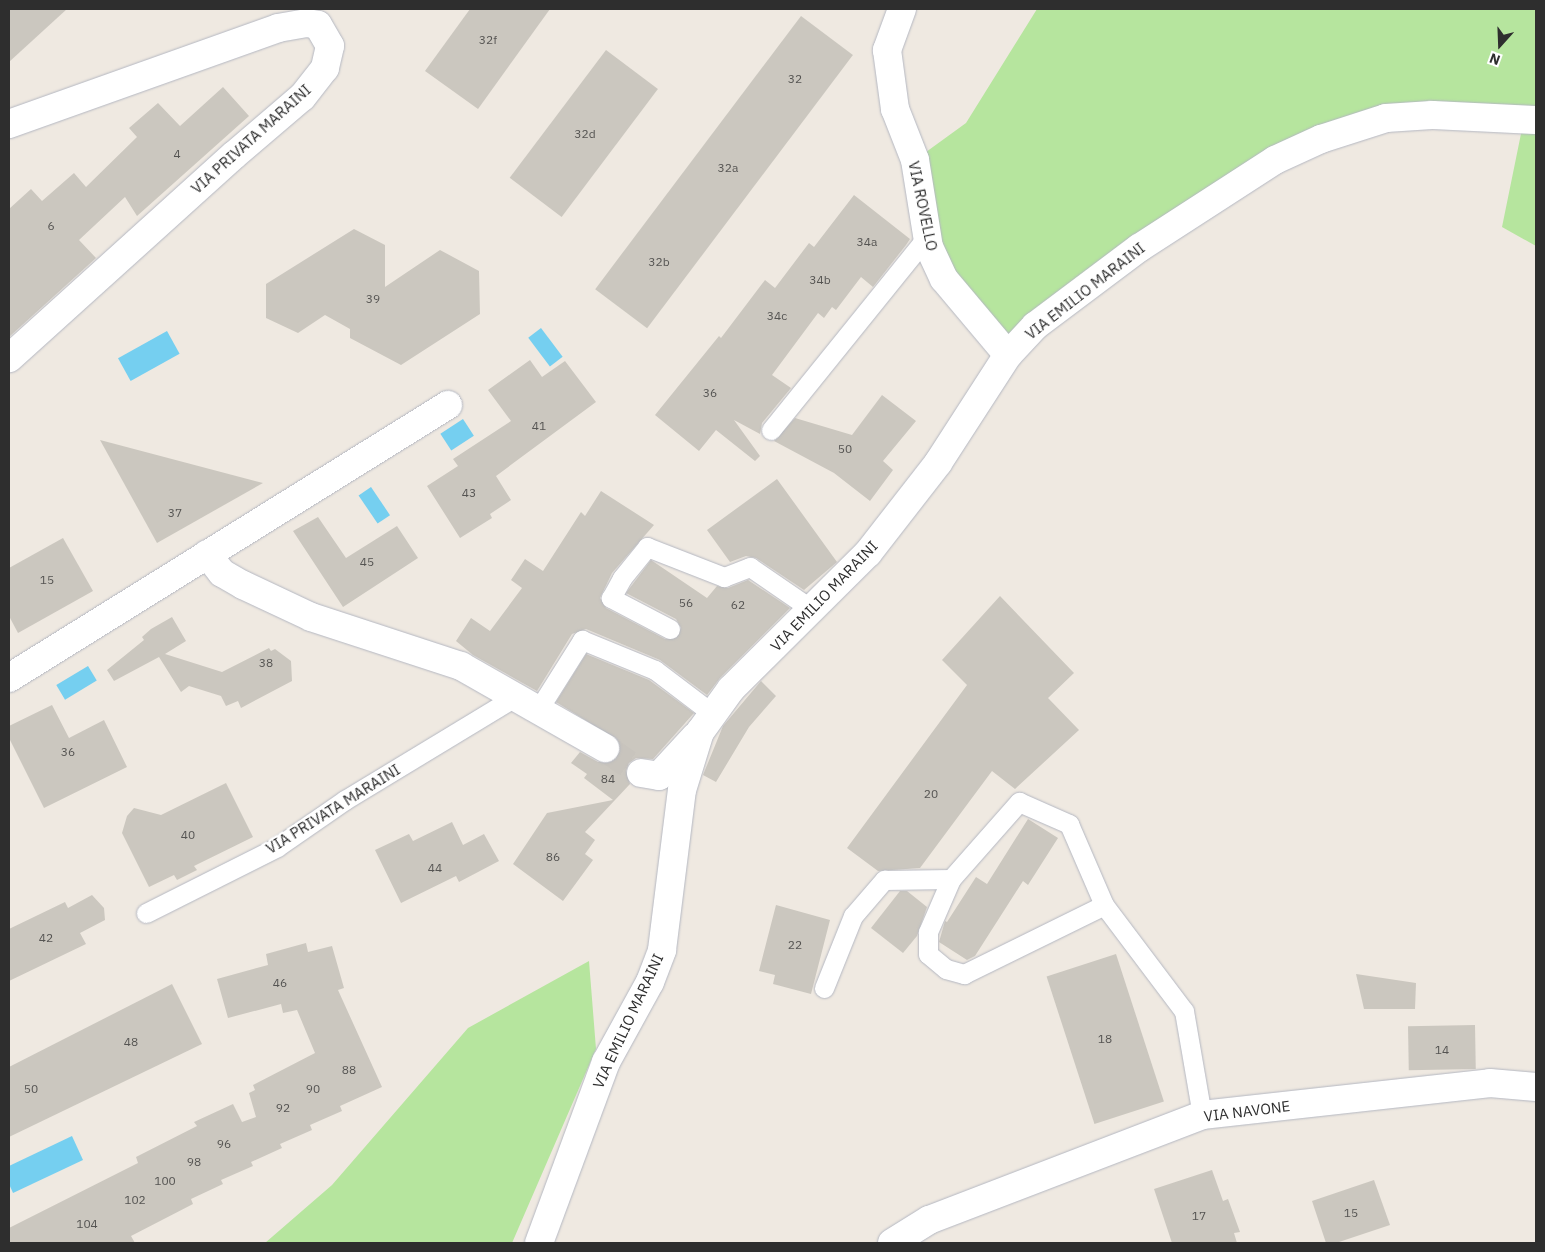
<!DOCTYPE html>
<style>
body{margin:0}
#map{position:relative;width:1545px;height:1252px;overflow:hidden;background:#efe9e1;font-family:"IBM Plex Sans",sans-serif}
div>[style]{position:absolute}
.green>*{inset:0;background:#b6e59e}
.water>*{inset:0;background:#75cff0;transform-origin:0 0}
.building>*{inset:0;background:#cbc7bf;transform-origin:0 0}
.minor-tunnel>*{height:28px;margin-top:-14px;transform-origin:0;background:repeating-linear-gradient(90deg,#c8c4bd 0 28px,transparent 0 42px)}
.roads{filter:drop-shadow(0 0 1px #b4b7c1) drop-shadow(0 0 1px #b4b7c1)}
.service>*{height:19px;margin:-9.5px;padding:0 9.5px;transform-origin:9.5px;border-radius:9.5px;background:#fff}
.minor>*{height:28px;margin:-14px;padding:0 14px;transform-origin:14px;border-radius:14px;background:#fff}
span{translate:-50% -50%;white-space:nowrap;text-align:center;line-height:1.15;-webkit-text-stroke:4.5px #fff;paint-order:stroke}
.number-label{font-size:12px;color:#555452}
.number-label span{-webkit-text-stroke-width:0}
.street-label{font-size:15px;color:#2e2e2e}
.frame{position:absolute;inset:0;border:10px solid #2e2e2e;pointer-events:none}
.north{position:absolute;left:1475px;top:20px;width:50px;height:50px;-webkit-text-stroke:4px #fff;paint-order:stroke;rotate:200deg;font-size:14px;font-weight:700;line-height:20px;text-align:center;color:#2e2e2e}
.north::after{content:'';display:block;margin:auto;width:18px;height:22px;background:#2e2e2e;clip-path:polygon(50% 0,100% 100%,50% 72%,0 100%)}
</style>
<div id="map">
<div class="green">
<i style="clip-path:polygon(1037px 9px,1536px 9px,1536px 246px,1502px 227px,1524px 119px,1432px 115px,1321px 139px,1008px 355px,944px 279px,915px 160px,966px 123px)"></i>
<i style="clip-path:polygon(589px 961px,596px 1049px,512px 1243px,265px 1243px,332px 1185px,468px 1028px)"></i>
</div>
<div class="water">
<i style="left:541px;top:328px;width:36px;height:16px;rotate:53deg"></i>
<i style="left:167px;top:331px;width:26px;height:56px;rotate:61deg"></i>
<i style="left:463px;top:419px;width:20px;height:27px;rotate:57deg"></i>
<i style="left:371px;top:487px;width:34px;height:15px;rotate:56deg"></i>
<i style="left:88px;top:666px;width:17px;height:37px;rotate:59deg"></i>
<i style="clip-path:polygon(72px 1136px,83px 1160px,13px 1193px,9px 1184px,9px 1166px)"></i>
</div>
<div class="building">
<i style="clip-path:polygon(9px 9px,67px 9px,9px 62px)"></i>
<i style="clip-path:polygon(470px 9px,550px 9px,478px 109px,425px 71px)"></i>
<i style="left:801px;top:16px;width:65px;height:342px;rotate:37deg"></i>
<i style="left:606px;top:50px;width:65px;height:160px;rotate:37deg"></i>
<i style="clip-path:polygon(223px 87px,249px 116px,137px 216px,125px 197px,79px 240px,96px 258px,9px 337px,9px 209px,31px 189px,42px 201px,74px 173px,86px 187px,137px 137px,129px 128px,158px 103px,180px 126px)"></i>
<i style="clip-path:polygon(854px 195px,910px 239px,906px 245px,873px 287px,861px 277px,836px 310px,832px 307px,824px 318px,818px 313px,772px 375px,791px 388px,762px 423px,760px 434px,734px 420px,760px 456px,755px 461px,716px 430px,699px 451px,655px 415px,719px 336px,721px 338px,765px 280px,775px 288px,809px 243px,814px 247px)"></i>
<i style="clip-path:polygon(354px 229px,385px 245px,385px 287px,440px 250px,479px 271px,480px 314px,401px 365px,350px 338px,350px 329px,325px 315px,298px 333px,266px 318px,266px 284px)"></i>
<i style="clip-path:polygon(530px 360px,542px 377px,565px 361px,596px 402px,496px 476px,511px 500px,490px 514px,492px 518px,460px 538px,427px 486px,458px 466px,453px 459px,511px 421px,488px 390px)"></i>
<i style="clip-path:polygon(882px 395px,916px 421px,883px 461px,893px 470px,870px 501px,834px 473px,774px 441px,795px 418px,852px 435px)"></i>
<i style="clip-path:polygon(100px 440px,263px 483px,157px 543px)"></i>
<i style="clip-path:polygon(777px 479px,837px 562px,804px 590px,756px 558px,746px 556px,730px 562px,707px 530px)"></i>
<i style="clip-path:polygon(601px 491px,654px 525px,612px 573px,600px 598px,606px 608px,665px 639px,676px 638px,681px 628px,676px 619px,626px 593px,651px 560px,707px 598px,717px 586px,728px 588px,748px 580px,790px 608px,720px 678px,707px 695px,660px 660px,586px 629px,572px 634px,537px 691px,473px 655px,456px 641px,471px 618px,490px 631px,522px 588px,511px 580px,525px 559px,543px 571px,581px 512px,585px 516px)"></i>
<i style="clip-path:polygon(318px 517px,346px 558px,397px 526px,418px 558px,343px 607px,293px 531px)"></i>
<i style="clip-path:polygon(63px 538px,93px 591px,18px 633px,9px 616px,9px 568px)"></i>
<i style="clip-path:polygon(1000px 596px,1074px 673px,1048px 698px,1079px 730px,1015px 789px,992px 771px,920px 868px,878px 871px,847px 848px,967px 685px,942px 660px)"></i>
<i style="clip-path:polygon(172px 617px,186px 641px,165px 654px,222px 672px,269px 648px,271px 651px,275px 649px,291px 661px,292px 681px,241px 708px,238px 701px,226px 706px,221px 696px,189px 686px,181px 692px,159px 657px,114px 681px,107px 670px,144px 640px,142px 637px,151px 629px)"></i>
<i style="clip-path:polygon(586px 654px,649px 680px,694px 713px,653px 759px,636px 758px,629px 763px,626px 771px,630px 784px,585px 832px,595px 840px,585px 854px,593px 860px,563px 901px,513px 864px,547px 813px,613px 800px,584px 778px,587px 774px,571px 763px,580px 752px,598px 762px,612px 762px,619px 755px,619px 741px,556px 702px)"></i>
<i style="clip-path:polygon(761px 681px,776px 696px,749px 727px,716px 782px,703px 775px,723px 726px)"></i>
<i style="clip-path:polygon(52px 705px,69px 738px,104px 720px,127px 767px,44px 808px,9px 738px,9px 726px)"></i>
<i style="clip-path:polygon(226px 783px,253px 837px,194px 866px,197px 870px,177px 880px,174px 875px,149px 887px,122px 833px,127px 816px,134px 808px,161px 815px)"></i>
<i style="clip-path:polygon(1028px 819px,1058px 838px,1028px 885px,1023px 881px,975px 956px,967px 960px,939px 942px,945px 921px,947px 922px,976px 877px,987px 884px)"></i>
<i style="clip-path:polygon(452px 822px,463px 845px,484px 834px,499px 861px,459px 882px,456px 876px,401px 903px,375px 850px,409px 834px,413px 841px)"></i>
<i style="clip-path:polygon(900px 891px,907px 891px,927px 907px,917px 936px,903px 953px,871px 928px)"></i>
<i style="clip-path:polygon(92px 895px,104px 908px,105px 920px,80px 933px,86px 944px,9px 981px,9px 929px,65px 902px,68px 908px)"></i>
<i style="clip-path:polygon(776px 905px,830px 920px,811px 994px,773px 984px,775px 975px,759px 971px)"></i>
<i style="clip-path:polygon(306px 943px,308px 952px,332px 946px,344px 988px,338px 990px,382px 1087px,340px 1106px,342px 1111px,310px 1125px,312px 1130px,280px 1144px,282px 1148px,251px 1162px,253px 1166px,221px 1180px,223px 1184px,191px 1199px,193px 1204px,131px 1236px,135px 1243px,9px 1243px,9px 1228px,138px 1163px,136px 1157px,197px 1126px,194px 1122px,233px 1104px,242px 1122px,256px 1117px,249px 1093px,255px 1090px,253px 1085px,315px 1053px,297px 1010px,283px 1013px,281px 1004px,228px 1018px,217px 979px,268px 965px,266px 954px)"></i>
<i style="left:1116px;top:954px;width:155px;height:73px;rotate:72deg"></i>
<i style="clip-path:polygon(1356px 974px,1416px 983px,1415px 1009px,1364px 1009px)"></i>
<i style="clip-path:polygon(172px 984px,202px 1044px,9px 1137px,9px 1067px)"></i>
<i style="left:1475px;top:1025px;width:44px;height:67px;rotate:89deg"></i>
<i style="clip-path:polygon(1212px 1170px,1223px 1201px,1228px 1199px,1240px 1232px,1234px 1233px,1237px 1243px,1172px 1243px,1154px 1189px)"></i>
<i style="clip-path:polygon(1374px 1180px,1390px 1225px,1336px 1243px,1326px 1243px,1312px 1201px)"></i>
</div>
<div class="minor-tunnel">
<i style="left:605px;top:748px;width:44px;rotate:34.8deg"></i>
</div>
<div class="roads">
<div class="service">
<i style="left:771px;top:430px;width:248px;rotate:-51.1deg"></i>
<i style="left:670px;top:629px;width:67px;rotate:-152.3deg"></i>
<i style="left:611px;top:598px;width:23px;rotate:-61deg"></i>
<i style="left:622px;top:578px;width:40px;rotate:-51deg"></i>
<i style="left:647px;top:547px;width:83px;rotate:21.3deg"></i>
<i style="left:724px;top:577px;width:28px;rotate:-21deg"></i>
<i style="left:750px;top:567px;width:74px;rotate:34.5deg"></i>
<i style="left:538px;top:710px;width:83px;rotate:-57.8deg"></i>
<i style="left:582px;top:640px;width:79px;rotate:22.3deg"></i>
<i style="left:655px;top:670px;width:73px;rotate:37.2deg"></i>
<i style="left:951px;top:879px;width:58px;rotate:113.5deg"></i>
<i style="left:928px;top:932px;width:22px;rotate:90deg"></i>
<i style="left:928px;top:954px;width:23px;rotate:40deg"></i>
<i style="left:946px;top:969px;width:19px;rotate:16deg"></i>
<i style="left:964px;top:974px;width:156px;rotate:-26.2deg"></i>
<i style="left:1104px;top:905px;width:133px;rotate:53deg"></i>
<i style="left:1184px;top:1011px;width:106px;rotate:80.2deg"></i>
<i style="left:146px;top:913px;width:147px;rotate:-26.7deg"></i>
<i style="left:277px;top:847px;width:83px;rotate:-34.7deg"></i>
<i style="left:345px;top:800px;width:199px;rotate:-31.2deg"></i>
<i style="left:824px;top:988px;width:78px;rotate:-68.1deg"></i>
<i style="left:853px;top:916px;width:48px;rotate:-49.3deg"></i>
<i style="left:884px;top:880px;width:67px;rotate:-0.9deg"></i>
<i style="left:951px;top:879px;width:103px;rotate:-48.6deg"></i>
<i style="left:1019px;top:802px;width:55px;rotate:23.7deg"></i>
<i style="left:1069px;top:824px;width:88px;rotate:66.6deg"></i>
</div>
<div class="minor">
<i style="left:902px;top:9px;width:44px;rotate:110.1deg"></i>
<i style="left:887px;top:50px;width:60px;rotate:82.3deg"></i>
<i style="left:895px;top:109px;width:55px;rotate:68.6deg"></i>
<i style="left:915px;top:160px;width:88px;rotate:80.9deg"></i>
<i style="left:929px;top:247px;width:35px;rotate:65deg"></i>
<i style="left:944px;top:279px;width:99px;rotate:49.9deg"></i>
<i style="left:9px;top:124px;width:286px;rotate:-19.6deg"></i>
<i style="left:278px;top:28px;width:29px;rotate:-10deg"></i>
<i style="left:307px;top:23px;width:11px;rotate:10deg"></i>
<i style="left:318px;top:25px;width:24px;rotate:60deg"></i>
<i style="left:330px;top:46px;width:23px;rotate:103deg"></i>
<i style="left:325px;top:68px;width:37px;rotate:128deg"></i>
<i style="left:302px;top:97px;width:89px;rotate:139.5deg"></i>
<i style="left:234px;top:155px;width:303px;rotate:137.9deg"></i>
<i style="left:207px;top:554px;width:24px;rotate:52deg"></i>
<i style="left:222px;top:573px;width:24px;rotate:30deg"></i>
<i style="left:243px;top:585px;width:75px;rotate:25.2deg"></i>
<i style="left:311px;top:617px;width:158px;rotate:18.1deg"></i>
<i style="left:461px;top:666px;width:166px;rotate:29.7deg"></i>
<i style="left:9px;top:678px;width:517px;rotate:-31.88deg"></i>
<i style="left:641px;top:773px;width:18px;rotate:9deg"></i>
<i style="left:659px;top:776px;width:53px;rotate:-47.3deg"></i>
<i style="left:539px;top:1243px;width:193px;rotate:-69.7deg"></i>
<i style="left:606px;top:1062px;width:91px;rotate:-61.2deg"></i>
<i style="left:650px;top:982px;width:34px;rotate:-69deg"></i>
<i style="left:662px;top:950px;width:161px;rotate:-82.9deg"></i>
<i style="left:682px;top:790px;width:61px;rotate:-72.8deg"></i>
<i style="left:700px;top:732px;width:53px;rotate:-54.2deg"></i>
<i style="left:731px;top:689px;width:193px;rotate:-44.8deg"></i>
<i style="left:868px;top:553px;width:114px;rotate:-52.1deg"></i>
<i style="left:938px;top:463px;width:129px;rotate:-57.1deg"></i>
<i style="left:1008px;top:355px;width:40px;rotate:-47deg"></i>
<i style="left:1035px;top:326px;width:130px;rotate:-36.9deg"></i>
<i style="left:1139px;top:248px;width:162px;rotate:-32.9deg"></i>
<i style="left:1275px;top:160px;width:51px;rotate:-24.5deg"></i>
<i style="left:1321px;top:139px;width:68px;rotate:-17.9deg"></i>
<i style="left:1386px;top:118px;width:46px;rotate:-3.7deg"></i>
<i style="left:1432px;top:115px;width:104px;rotate:2.8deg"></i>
<i style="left:892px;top:1243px;width:44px;rotate:-31.9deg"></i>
<i style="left:929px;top:1220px;width:292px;rotate:-21deg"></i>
<i style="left:1202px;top:1115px;width:290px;rotate:-6.3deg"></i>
<i style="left:1490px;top:1083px;width:46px;rotate:5deg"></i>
</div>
</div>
<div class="number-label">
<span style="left:488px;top:40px">32f</span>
<span style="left:795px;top:79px">32</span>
<span style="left:585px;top:134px">32d</span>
<span style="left:177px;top:154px">4</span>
<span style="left:728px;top:168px">32a</span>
<span style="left:51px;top:226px">6</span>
<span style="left:867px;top:242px">34a</span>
<span style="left:659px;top:262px">32b</span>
<span style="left:820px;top:280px">34b</span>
<span style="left:373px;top:299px">39</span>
<span style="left:777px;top:316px">34c</span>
<span style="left:710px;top:393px">36</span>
<span style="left:539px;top:426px">41</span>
<span style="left:845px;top:449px">50</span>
<span style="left:469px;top:493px">43</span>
<span style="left:175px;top:513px">37</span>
<span style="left:367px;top:562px">45</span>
<span style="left:47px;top:580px">15</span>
<span style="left:686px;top:603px">56</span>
<span style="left:738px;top:605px">62</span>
<span style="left:266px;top:663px">38</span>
<span style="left:68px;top:752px">36</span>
<span style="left:608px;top:779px">84</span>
<span style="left:931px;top:794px">20</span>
<span style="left:188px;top:835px">40</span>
<span style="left:553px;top:857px">86</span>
<span style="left:435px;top:868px">44</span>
<span style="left:46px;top:938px">42</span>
<span style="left:795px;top:945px">22</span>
<span style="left:280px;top:983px">46</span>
<span style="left:1105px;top:1039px">18</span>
<span style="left:131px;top:1042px">48</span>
<span style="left:1442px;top:1050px">14</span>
<span style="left:349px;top:1070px">88</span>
<span style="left:31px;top:1089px">50</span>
<span style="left:313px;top:1089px">90</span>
<span style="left:283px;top:1108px">92</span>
<span style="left:224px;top:1144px">96</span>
<span style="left:194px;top:1162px">98</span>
<span style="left:165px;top:1181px">100</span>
<span style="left:135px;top:1200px">102</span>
<span style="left:1351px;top:1213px">15</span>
<span style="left:1199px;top:1216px">17</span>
<span style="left:87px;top:1224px">104</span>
</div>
<div class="street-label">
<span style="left:251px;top:139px;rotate:-42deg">VIA PRIVATA MARAINI</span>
<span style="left:923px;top:206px;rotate:78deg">VIA ROVELLO</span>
<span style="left:1085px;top:291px;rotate:-38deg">VIA EMILIO MARAINI</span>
<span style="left:824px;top:596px;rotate:-46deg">VIA EMILIO MARAINI</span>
<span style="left:333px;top:809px;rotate:-32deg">VIA PRIVATA MARAINI</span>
<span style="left:628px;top:1021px;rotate:-65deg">VIA EMILIO MARAINI</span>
<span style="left:1247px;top:1111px;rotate:-7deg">VIA NAVONE</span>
</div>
<div class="frame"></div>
<div class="north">N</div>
</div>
